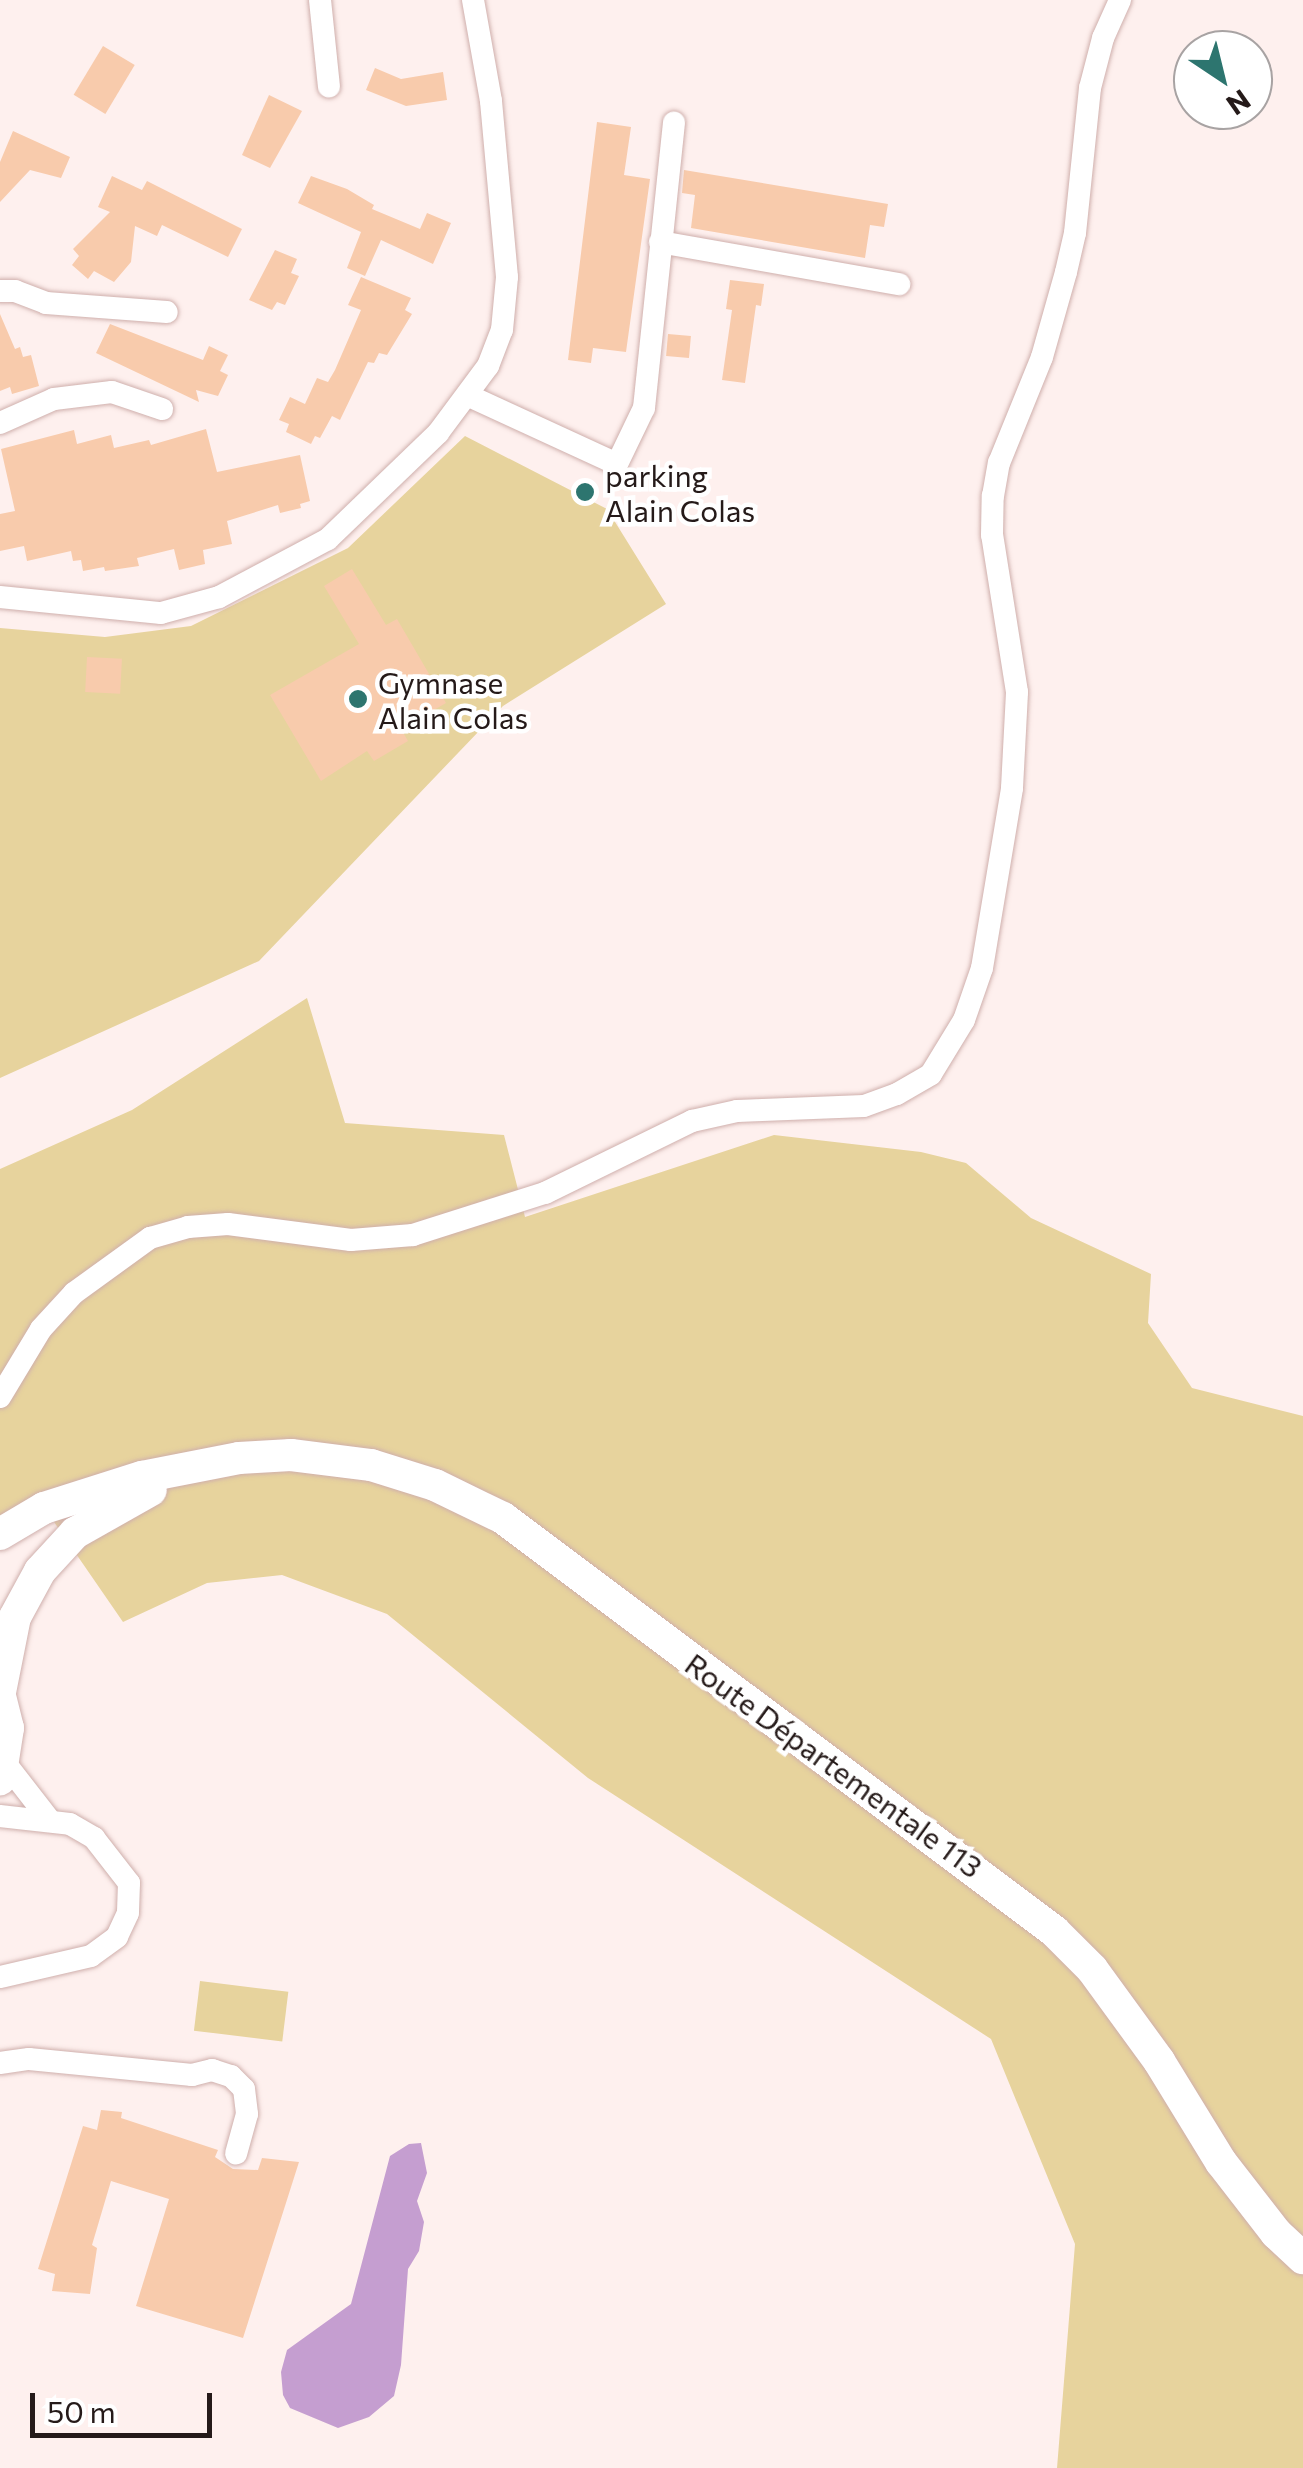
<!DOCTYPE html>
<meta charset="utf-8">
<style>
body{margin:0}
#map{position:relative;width:1303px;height:2468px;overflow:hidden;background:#fef0ee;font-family:Commissioner,sans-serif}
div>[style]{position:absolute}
.green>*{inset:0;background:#e7d39d;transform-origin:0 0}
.water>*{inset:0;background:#c59ed0}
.building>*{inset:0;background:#f8cbac;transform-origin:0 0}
.roads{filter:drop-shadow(0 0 2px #cfafac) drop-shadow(0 0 2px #cfafac)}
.minor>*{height:22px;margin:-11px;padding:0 11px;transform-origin:11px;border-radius:11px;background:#fff}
.secondary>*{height:32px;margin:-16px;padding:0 16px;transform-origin:16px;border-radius:16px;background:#fff}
.dots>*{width:28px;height:28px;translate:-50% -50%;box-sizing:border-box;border:5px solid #fff;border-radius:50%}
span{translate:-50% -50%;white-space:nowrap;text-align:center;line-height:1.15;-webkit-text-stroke:9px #fff;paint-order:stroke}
.poi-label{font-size:30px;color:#251a19}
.left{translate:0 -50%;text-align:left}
.street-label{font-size:30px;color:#251a19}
.north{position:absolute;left:1173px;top:30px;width:100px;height:100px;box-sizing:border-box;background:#fff;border:2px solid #a8a3a3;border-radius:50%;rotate:145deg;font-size:28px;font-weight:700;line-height:40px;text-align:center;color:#251a19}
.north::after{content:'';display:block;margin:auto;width:35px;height:45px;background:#2d756f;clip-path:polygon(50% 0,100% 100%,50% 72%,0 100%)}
.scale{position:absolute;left:30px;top:2393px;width:182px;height:45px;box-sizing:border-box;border:5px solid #251a19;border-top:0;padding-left:12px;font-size:30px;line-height:35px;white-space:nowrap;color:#251a19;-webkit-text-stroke:8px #fff;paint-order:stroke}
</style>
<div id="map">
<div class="green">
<i style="clip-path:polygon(465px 436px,607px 509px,666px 604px,503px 706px,259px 961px,0 1078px,0 628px,105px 637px,191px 626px,348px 548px)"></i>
<i style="clip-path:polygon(307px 998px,345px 1123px,504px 1135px,525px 1217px,774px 1135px,921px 1152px,966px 1163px,1031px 1218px,1151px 1274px,1148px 1323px,1192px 1388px,1303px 1416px,1303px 2468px,1057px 2468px,1075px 2244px,991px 2039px,588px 1778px,387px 1614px,282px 1575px,207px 1583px,123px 1622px,41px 1503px,0 1528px,0 1169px,132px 1110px)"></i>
<i style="left:200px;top:1981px;width:89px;height:50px;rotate:7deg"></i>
</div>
<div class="water">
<i style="clip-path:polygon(421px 2143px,427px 2173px,417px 2201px,424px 2222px,419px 2251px,408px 2269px,401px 2365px,394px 2396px,369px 2417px,338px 2428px,290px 2408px,283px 2395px,281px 2372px,287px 2350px,351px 2304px,390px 2156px,409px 2144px)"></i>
</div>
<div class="building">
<i style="left:103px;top:46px;width:37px;height:57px;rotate:31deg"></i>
<i style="clip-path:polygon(375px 68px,401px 79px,443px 72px,447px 100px,406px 106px,366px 90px)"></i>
<i style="clip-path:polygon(269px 95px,302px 111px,270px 168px,242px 155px)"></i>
<i style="clip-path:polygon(597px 122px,631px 127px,624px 175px,650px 179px,626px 352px,593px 348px,591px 363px,568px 360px)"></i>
<i style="clip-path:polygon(13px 131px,70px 157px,61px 178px,30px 170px,0 202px,0 162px)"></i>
<i style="clip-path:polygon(684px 170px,888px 204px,884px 227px,870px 225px,865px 258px,691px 228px,695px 195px,682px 193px)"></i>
<i style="clip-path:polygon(112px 176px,142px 190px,147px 181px,242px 229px,228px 257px,162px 225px,157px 236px,135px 226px,131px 262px,114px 282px,94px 271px,88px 279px,72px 265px,79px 256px,73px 249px,110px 212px,98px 207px)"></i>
<i style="clip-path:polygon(311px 176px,347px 189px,374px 205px,372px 209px,420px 229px,427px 213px,451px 223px,433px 264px,381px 240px,365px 276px,347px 268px,361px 232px,298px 203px)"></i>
<i style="clip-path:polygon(275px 250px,297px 259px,291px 273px,299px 276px,285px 305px,277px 302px,272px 310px,249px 300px)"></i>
<i style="clip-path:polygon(361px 277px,411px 298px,405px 310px,412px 314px,387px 355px,379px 353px,374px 363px,368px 362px,340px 420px,332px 416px,320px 438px,315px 436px,311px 444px,286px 432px,289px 424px,279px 420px,290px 397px,305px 404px,317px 378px,328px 382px,335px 370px,361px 310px,348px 305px)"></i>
<i style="clip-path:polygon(730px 280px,764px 284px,761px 306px,756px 305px,745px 383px,722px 380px,732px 310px,726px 309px)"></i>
<i style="clip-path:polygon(0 314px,15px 349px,20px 347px,23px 357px,31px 355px,39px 386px,12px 394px,10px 387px,0 391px)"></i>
<i style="clip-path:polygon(110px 324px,203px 360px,209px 346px,228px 355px,220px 371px,228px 375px,218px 396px,196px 390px,199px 402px,96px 353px)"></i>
<i style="left:668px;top:334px;width:23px;height:22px;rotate:5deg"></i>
<i style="clip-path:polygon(206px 429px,217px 472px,300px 455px,310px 501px,300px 504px,301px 508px,280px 513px,278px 505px,227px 521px,232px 544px,203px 550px,205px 564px,179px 570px,174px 549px,137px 558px,139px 566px,105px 571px,104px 567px,83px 571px,81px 560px,73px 561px,71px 551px,27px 561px,24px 546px,0 551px,0 514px,15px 511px,1px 449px,74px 430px,77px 444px,111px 435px,114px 448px,149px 440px,151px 445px)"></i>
<i style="clip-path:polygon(352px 569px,386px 625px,397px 619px,446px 703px,401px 729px,408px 741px,374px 761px,367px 751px,321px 781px,270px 695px,359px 644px,324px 586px)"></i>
<i style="left:87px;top:657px;width:35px;height:35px;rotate:3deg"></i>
<i style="clip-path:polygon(101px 2110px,122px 2112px,121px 2118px,218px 2150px,215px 2157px,233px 2169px,258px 2170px,262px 2158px,299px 2162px,243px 2338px,136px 2306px,169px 2199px,111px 2181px,92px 2245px,97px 2248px,90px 2294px,52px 2291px,55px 2274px,38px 2269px,83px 2126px,97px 2130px)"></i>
</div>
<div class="roads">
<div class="minor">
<i style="left:320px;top:0;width:87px;rotate:84.1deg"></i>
<i style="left:660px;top:242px;width:243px;rotate:10deg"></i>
<i style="left:0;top:291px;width:15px"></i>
<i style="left:15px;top:291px;width:33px;rotate:21deg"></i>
<i style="left:46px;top:303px;width:121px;rotate:4.3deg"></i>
<i style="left:467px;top:395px;width:165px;rotate:24.7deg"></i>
<i style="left:617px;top:464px;width:62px;rotate:-64.3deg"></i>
<i style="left:644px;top:408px;width:287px;rotate:-84deg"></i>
<i style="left:0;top:423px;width:59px;rotate:-24deg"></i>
<i style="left:54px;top:399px;width:58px;rotate:-6.9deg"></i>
<i style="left:112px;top:392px;width:53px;rotate:18.8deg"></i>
<i style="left:0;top:597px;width:162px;rotate:5.7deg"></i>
<i style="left:161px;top:613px;width:60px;rotate:-15.4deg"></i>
<i style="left:219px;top:597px;width:123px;rotate:-28deg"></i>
<i style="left:328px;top:539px;width:153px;rotate:-43.9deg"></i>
<i style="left:438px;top:433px;width:84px;rotate:-53.3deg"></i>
<i style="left:488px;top:366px;width:39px;rotate:-69deg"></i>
<i style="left:502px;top:330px;width:53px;rotate:-84.6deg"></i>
<i style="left:507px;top:277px;width:177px;rotate:-95.2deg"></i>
<i style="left:491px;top:101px;width:103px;rotate:-100.1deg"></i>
<i style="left:0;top:1397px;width:79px;rotate:-58.9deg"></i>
<i style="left:41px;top:1329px;width:49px;rotate:-47.5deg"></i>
<i style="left:74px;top:1293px;width:94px;rotate:-35.9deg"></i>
<i style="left:150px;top:1238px;width:40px;rotate:-16deg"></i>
<i style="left:188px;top:1227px;width:40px;rotate:-4.3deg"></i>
<i style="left:228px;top:1224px;width:124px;rotate:7.4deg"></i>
<i style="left:351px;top:1240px;width:62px;rotate:-4.6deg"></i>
<i style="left:413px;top:1235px;width:139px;rotate:-17.7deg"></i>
<i style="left:545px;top:1193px;width:164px;rotate:-26.1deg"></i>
<i style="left:692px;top:1121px;width:46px;rotate:-12.5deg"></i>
<i style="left:737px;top:1111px;width:127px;rotate:-2.3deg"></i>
<i style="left:864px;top:1106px;width:35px;rotate:-20deg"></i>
<i style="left:897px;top:1094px;width:39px;rotate:-30deg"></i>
<i style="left:931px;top:1074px;width:63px;rotate:-58.6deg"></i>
<i style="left:964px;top:1020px;width:55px;rotate:-70.9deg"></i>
<i style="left:982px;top:968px;width:182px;rotate:-80.5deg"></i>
<i style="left:1012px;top:788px;width:96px;rotate:-87deg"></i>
<i style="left:1017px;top:692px;width:159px;rotate:-99deg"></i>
<i style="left:992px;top:535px;width:39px;rotate:-89deg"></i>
<i style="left:993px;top:496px;width:34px;rotate:-80deg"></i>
<i style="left:999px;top:463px;width:114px;rotate:-67.9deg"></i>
<i style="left:1042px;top:357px;width:88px;rotate:-74.2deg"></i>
<i style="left:1066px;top:272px;width:40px;rotate:-77deg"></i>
<i style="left:1075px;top:233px;width:146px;rotate:-84.1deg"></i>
<i style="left:1090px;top:88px;width:52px;rotate:-75.4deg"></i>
<i style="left:1103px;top:38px;width:42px;rotate:-65.9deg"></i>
<i style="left:6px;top:1764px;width:68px;rotate:52.1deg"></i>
<i style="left:0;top:1816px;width:70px;rotate:6.5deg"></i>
<i style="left:70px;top:1824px;width:28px;rotate:30deg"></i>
<i style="left:94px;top:1838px;width:57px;rotate:52.1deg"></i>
<i style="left:129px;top:1883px;width:30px;rotate:92deg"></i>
<i style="left:128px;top:1913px;width:26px;rotate:115deg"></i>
<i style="left:117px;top:1937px;width:32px;rotate:144deg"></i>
<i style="left:91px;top:1956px;width:93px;rotate:167deg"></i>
<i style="left:0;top:2063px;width:29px;rotate:-8deg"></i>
<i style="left:29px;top:2059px;width:164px;rotate:5.6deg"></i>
<i style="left:192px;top:2075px;width:21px;rotate:-14deg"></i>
<i style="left:212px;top:2070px;width:20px;rotate:18deg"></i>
<i style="left:231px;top:2076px;width:18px;rotate:45deg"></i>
<i style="left:244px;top:2089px;width:25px;rotate:83deg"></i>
<i style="left:247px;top:2114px;width:41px;rotate:105.4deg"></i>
</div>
<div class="secondary">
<i style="left:0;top:1534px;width:51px;rotate:-30.6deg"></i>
<i style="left:44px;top:1508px;width:103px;rotate:-17.6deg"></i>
<i style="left:142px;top:1477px;width:99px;rotate:-11.1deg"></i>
<i style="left:239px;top:1458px;width:52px;rotate:-3.3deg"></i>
<i style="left:291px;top:1455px;width:81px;rotate:7.1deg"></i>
<i style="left:371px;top:1465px;width:67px;rotate:17.4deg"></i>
<i style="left:435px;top:1485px;width:76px;rotate:25.9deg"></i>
<i style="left:503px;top:1518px;width:689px;rotate:36.85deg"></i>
<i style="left:1054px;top:1931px;width:54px;rotate:45deg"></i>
<i style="left:1092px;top:1969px;width:114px;rotate:53.9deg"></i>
<i style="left:1159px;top:2061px;width:119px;rotate:58.5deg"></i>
<i style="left:1221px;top:2162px;width:90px;rotate:52.2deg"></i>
<i style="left:1276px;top:2233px;width:37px;rotate:43deg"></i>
<i style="left:0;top:1692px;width:76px;rotate:-78.7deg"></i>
<i style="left:15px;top:1617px;width:52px;rotate:-61.5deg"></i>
<i style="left:40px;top:1571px;width:52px;rotate:-47.4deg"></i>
<i style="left:75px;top:1533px;width:87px;rotate:-29.5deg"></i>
<i style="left:0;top:1696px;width:33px;rotate:76deg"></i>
<i style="left:8px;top:1728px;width:52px;rotate:98.9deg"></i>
</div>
</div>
<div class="dots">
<i style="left:585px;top:492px;background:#2d756f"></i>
<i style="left:358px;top:699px;background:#2d756f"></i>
</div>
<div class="poi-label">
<span class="left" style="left:605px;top:492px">parking<br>Alain Colas</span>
<span class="left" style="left:378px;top:699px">Gymnase<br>Alain Colas</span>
</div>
<div class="street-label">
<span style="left:834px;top:1765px;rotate:36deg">Route Départementale 113</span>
</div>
<div class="north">N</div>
<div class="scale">50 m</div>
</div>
